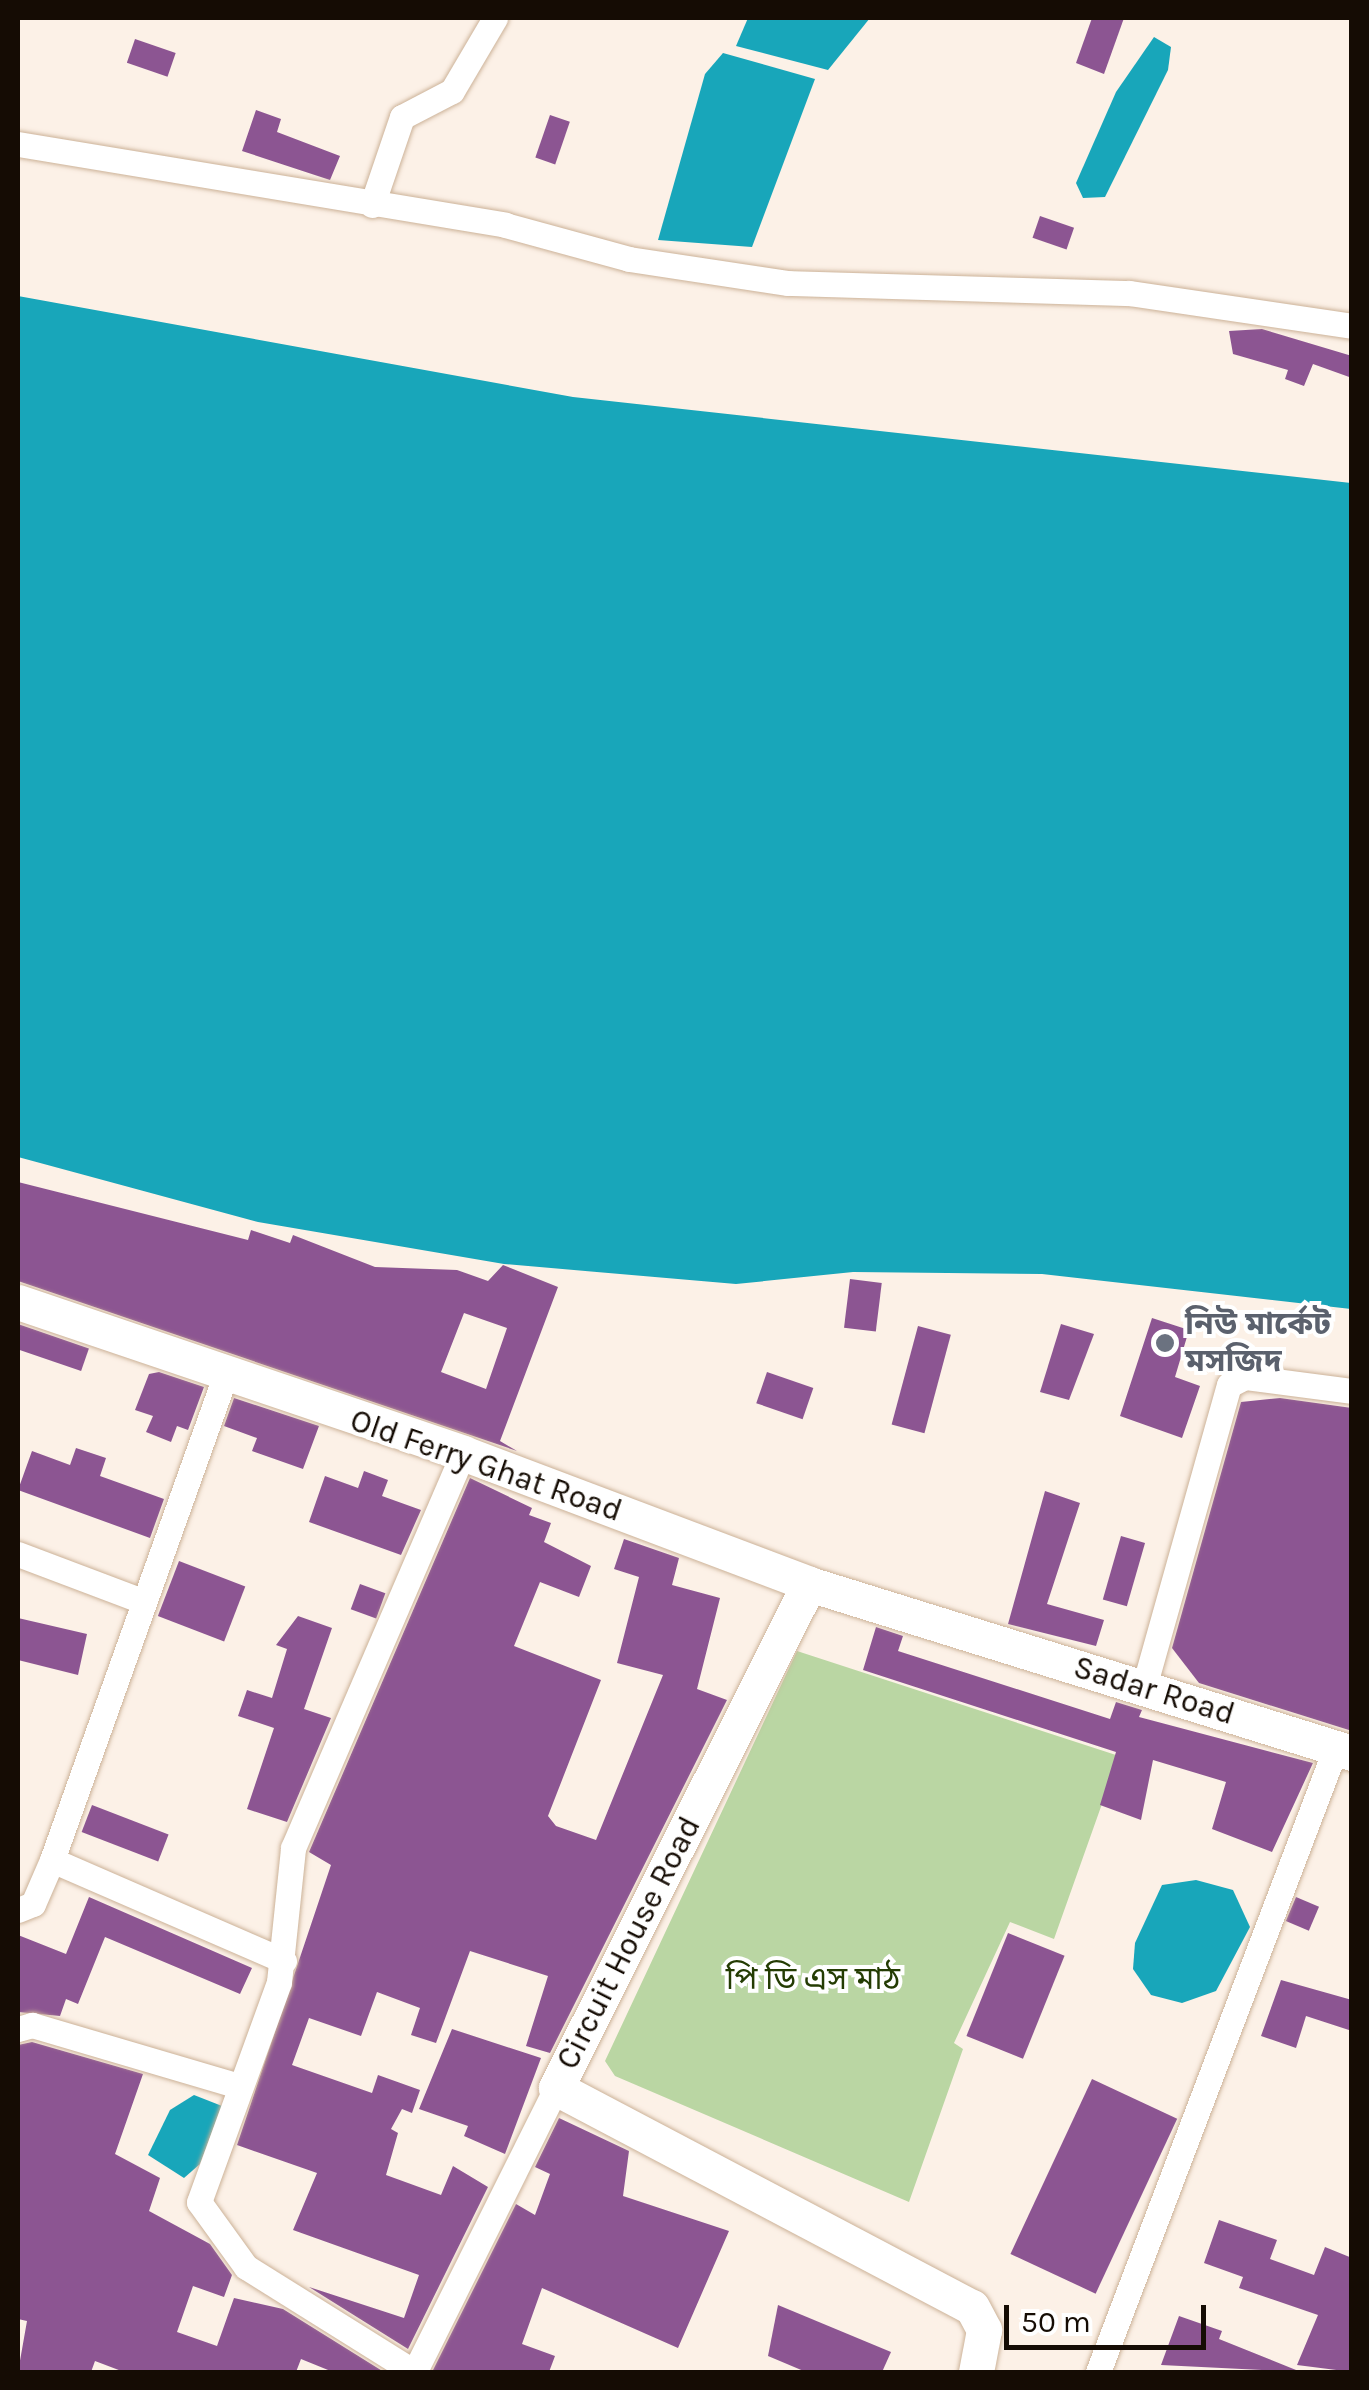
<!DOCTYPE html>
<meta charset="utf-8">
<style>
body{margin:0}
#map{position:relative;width:1369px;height:2390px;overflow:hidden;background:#fcf1e7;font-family:Karla,"Noto Sans Bengali",sans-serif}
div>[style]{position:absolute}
.green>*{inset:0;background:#bad6a3}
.water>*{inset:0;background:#18a6ba}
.building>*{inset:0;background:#8c5592;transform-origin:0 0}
.roads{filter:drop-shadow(0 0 2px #ccb298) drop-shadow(0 0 2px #ccb298)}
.street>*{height:25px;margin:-12.5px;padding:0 12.5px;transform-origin:12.5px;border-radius:12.5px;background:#fff}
.secondary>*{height:35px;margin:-17.5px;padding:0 17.5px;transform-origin:17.5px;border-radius:17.5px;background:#fff}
.dots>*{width:28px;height:28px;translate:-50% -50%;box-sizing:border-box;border:5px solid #fff;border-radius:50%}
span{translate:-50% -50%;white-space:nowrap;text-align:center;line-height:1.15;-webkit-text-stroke:8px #fff;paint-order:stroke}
.worship-label{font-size:32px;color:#5b616d;font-weight:700}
.left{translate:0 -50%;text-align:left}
.street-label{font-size:32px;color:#150c04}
.park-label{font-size:32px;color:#243c03}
.frame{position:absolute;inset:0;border:20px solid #150c04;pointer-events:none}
.scale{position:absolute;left:1004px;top:2305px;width:202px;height:45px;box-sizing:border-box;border:5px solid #150c04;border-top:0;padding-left:12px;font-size:30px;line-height:35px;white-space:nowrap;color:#150c04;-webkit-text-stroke:8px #fff;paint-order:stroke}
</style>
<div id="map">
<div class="green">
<i style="clip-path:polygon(797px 1651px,1119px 1756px,1054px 1939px,1010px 1922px,954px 2043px,963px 2049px,909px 2202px,615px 2076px,605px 2061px)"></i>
</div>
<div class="water">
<i style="clip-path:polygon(748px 18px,870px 18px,828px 70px,736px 46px)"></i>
<i style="clip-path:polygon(1154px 37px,1171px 47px,1168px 70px,1105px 197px,1083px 198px,1076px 183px,1116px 92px)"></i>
<i style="clip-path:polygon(723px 53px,815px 79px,752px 247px,658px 240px,705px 74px)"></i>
<i style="clip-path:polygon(18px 296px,573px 397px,1351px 483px,1351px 1309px,1042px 1274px,853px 1272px,736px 1284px,504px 1264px,258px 1222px,18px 1157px)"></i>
<i style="clip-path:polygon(1196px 1880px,1233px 1890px,1250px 1927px,1216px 1991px,1182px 2003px,1151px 1995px,1133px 1969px,1135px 1943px,1162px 1885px)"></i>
<i style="clip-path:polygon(194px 2095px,222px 2106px,200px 2164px,184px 2178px,148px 2155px,170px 2110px)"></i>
</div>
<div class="building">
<i style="clip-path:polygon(1092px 18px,1124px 18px,1104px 74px,1076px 63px)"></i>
<i style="left:135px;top:39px;width:43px;height:25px;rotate:19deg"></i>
<i style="clip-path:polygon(256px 110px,281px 119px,277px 132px,340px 156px,330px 180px,242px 151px)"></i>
<i style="left:550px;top:115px;width:21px;height:45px;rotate:19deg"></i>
<i style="left:1040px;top:216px;width:36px;height:23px;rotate:19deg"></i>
<i style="clip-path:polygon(1262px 329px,1352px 356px,1352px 378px,1313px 364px,1304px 386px,1285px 379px,1288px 370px,1233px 354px,1229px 331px)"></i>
<i style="clip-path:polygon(evenodd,18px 1182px,248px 1240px,251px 1230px,290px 1243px,293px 1235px,375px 1267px,457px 1270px,488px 1281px,503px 1265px,558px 1287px,500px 1441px,517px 1451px,18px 1281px,18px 1182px,464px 1313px,507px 1328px,486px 1389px,441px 1372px,464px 1313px)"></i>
<i style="left:850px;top:1279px;width:32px;height:49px;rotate:7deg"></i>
<i style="clip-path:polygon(1152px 1318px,1189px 1330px,1175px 1377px,1200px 1386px,1182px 1438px,1120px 1416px)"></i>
<i style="left:18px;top:1324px;width:75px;height:24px;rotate:19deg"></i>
<i style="clip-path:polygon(1061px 1324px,1094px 1334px,1069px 1400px,1040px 1392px)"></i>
<i style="left:918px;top:1326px;width:34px;height:102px;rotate:15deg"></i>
<i style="clip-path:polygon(159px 1372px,204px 1387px,188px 1430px,177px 1426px,171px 1442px,146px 1432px,153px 1416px,135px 1410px,149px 1374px)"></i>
<i style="left:767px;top:1372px;width:49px;height:33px;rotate:19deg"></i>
<i style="clip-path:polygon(234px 1398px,319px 1426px,303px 1469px,252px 1451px,257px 1438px,224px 1426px)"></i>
<i style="clip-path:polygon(1280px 1398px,1352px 1408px,1352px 1731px,1199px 1683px,1172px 1648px,1241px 1402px)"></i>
<i style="clip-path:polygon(76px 1448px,106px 1458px,100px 1476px,164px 1499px,150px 1538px,18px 1490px,32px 1451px,70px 1465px)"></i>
<i style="clip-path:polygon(364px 1471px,388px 1480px,382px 1496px,421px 1510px,401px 1555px,309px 1522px,325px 1476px,358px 1488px)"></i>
<i style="clip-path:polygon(470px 1478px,532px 1508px,529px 1515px,551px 1523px,544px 1542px,591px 1566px,579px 1597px,540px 1582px,514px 1646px,601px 1680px,548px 1816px,556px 1826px,596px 1840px,663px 1675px,617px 1663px,639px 1577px,614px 1569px,624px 1539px,679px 1558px,672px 1585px,720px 1598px,697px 1689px,727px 1700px,550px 2053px,526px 2046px,548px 1976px,470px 1951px,436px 2043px,411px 2035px,420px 2008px,377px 1992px,361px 2036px,309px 2018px,292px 2065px,372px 2093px,378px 2075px,420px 2090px,412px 2113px,402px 2109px,391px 2129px,398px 2133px,386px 2175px,441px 2195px,453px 2166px,488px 2187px,408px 2349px,309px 2287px,404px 2318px,419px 2275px,293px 2230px,317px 2173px,237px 2145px,331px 1865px,309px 1852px)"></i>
<i style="clip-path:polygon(1045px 1491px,1080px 1503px,1047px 1604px,1104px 1620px,1096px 1646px,1008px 1624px)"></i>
<i style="left:1121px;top:1536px;width:25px;height:66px;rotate:16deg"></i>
<i style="left:179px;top:1561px;width:71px;height:59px;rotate:21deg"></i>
<i style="left:360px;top:1584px;width:27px;height:27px;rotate:20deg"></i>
<i style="clip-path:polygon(298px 1616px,332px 1628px,304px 1709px,331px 1718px,287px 1822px,247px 1809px,274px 1728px,238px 1716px,247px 1690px,272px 1698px,287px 1649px,276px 1645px)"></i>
<i style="clip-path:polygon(18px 1618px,87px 1634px,78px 1675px,18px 1660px)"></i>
<i style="clip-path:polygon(876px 1627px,903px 1636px,898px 1651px,1110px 1719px,1116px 1702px,1142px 1710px,1139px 1717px,1313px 1763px,1272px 1852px,1212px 1829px,1226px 1782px,1153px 1760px,1141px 1820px,1100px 1805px,1116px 1752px,863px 1670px)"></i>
<i style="left:92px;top:1805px;width:82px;height:29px;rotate:21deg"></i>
<i style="clip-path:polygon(89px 1897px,252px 1968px,240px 1994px,105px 1937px,78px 2004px,66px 1999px,60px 2016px,18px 2012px,18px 1935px,66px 1954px)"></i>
<i style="left:1296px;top:1897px;width:25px;height:26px;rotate:23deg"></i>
<i style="left:1008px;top:1933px;width:61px;height:111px;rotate:22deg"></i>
<i style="clip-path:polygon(1281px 1980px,1352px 2000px,1352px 2031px,1306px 2016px,1296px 2048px,1261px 2036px)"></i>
<i style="clip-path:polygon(452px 2029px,541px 2058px,505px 2154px,464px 2136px,468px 2126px,419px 2109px)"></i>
<i style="clip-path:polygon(32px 2042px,143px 2074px,115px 2154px,160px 2178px,149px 2211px,210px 2244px,232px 2275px,224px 2297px,193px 2286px,177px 2332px,217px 2346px,234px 2298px,283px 2309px,384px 2372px,333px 2372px,301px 2359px,296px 2372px,124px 2372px,95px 2361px,91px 2372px,18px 2372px,27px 2321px,18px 2319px,18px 2045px)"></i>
<i style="left:1092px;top:2079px;width:94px;height:193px;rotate:25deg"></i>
<i style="clip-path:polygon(559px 2118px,629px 2151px,623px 2196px,729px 2231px,678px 2348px,542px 2288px,522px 2344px,555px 2356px,549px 2372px,432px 2372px,516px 2204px,535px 2215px,550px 2174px,535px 2167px)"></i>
<i style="clip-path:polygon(1219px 2220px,1277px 2240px,1270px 2259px,1314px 2275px,1325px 2247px,1352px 2258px,1352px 2372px,1297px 2365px,1318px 2315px,1239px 2288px,1243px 2277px,1204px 2263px)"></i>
<i style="clip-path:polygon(778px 2305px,891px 2352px,882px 2372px,806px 2372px,768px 2356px)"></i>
<i style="clip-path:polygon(1179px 2316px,1222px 2331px,1219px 2339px,1301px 2372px,1161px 2365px)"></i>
</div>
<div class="roads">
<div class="street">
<i style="left:18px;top:144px;width:494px;rotate:9.4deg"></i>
<i style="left:505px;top:225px;width:129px;rotate:15.3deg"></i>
<i style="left:629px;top:259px;width:161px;rotate:8.6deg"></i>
<i style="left:788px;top:283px;width:341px;rotate:1.7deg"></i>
<i style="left:1129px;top:293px;width:225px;rotate:8.4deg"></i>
<i style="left:372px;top:205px;width:93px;rotate:-71.2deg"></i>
<i style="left:402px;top:117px;width:56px;rotate:-27.5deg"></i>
<i style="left:452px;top:91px;width:85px;rotate:-59.5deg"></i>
<i style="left:18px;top:1554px;width:130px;rotate:20.7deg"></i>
<i style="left:1144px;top:1687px;width:314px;rotate:-74.3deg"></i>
<i style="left:1229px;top:1385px;width:18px;rotate:-27deg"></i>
<i style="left:1245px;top:1377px;width:108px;rotate:7.5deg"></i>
<i style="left:52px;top:1860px;width:253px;rotate:23.5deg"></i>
<i style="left:18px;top:1910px;width:16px;rotate:-22deg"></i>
<i style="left:33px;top:1904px;width:48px;rotate:-66.6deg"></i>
<i style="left:52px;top:1860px;width:511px;rotate:-70.32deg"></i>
<i style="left:18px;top:2029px;width:15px;rotate:-16deg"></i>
<i style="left:32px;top:2025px;width:213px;rotate:16.4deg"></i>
<i style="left:415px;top:2371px;width:316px;rotate:-63.5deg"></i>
<i style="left:414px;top:2372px;width:198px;rotate:-148deg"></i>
<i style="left:246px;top:2267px;width:80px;rotate:-125.9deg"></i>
<i style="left:199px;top:2202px;width:234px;rotate:-70deg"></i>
<i style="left:279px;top:1982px;width:135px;rotate:-84deg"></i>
<i style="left:293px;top:1848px;width:430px;rotate:-66.7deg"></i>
<i style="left:1098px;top:2372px;width:669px;rotate:-69.15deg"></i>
</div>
<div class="secondary">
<i style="left:18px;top:1302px;width:470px;rotate:18.7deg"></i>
<i style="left:463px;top:1453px;width:370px;rotate:20.7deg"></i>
<i style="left:809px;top:1584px;width:569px;rotate:17.29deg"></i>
<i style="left:809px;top:1584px;width:564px;rotate:116.66deg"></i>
<i style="left:556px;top:2088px;width:470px;rotate:27.8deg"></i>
<i style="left:972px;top:2307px;width:26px;rotate:62deg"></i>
<i style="left:984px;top:2330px;width:43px;rotate:100.8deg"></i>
</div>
</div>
<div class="dots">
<i style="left:1165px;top:1343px;background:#6b7280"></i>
</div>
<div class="worship-label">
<span class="left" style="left:1185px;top:1343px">নিউ মার্কেট<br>মসজিদ</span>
</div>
<div class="street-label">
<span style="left:486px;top:1466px;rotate:19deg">Old Ferry Ghat Road</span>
<span style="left:1154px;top:1691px;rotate:17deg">Sadar Road</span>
<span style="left:629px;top:1943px;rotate:-63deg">Circuit House Road</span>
</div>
<div class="park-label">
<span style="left:813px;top:1979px">পি ডি এস মাঠ</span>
</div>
<div class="frame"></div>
<div class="scale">50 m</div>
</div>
